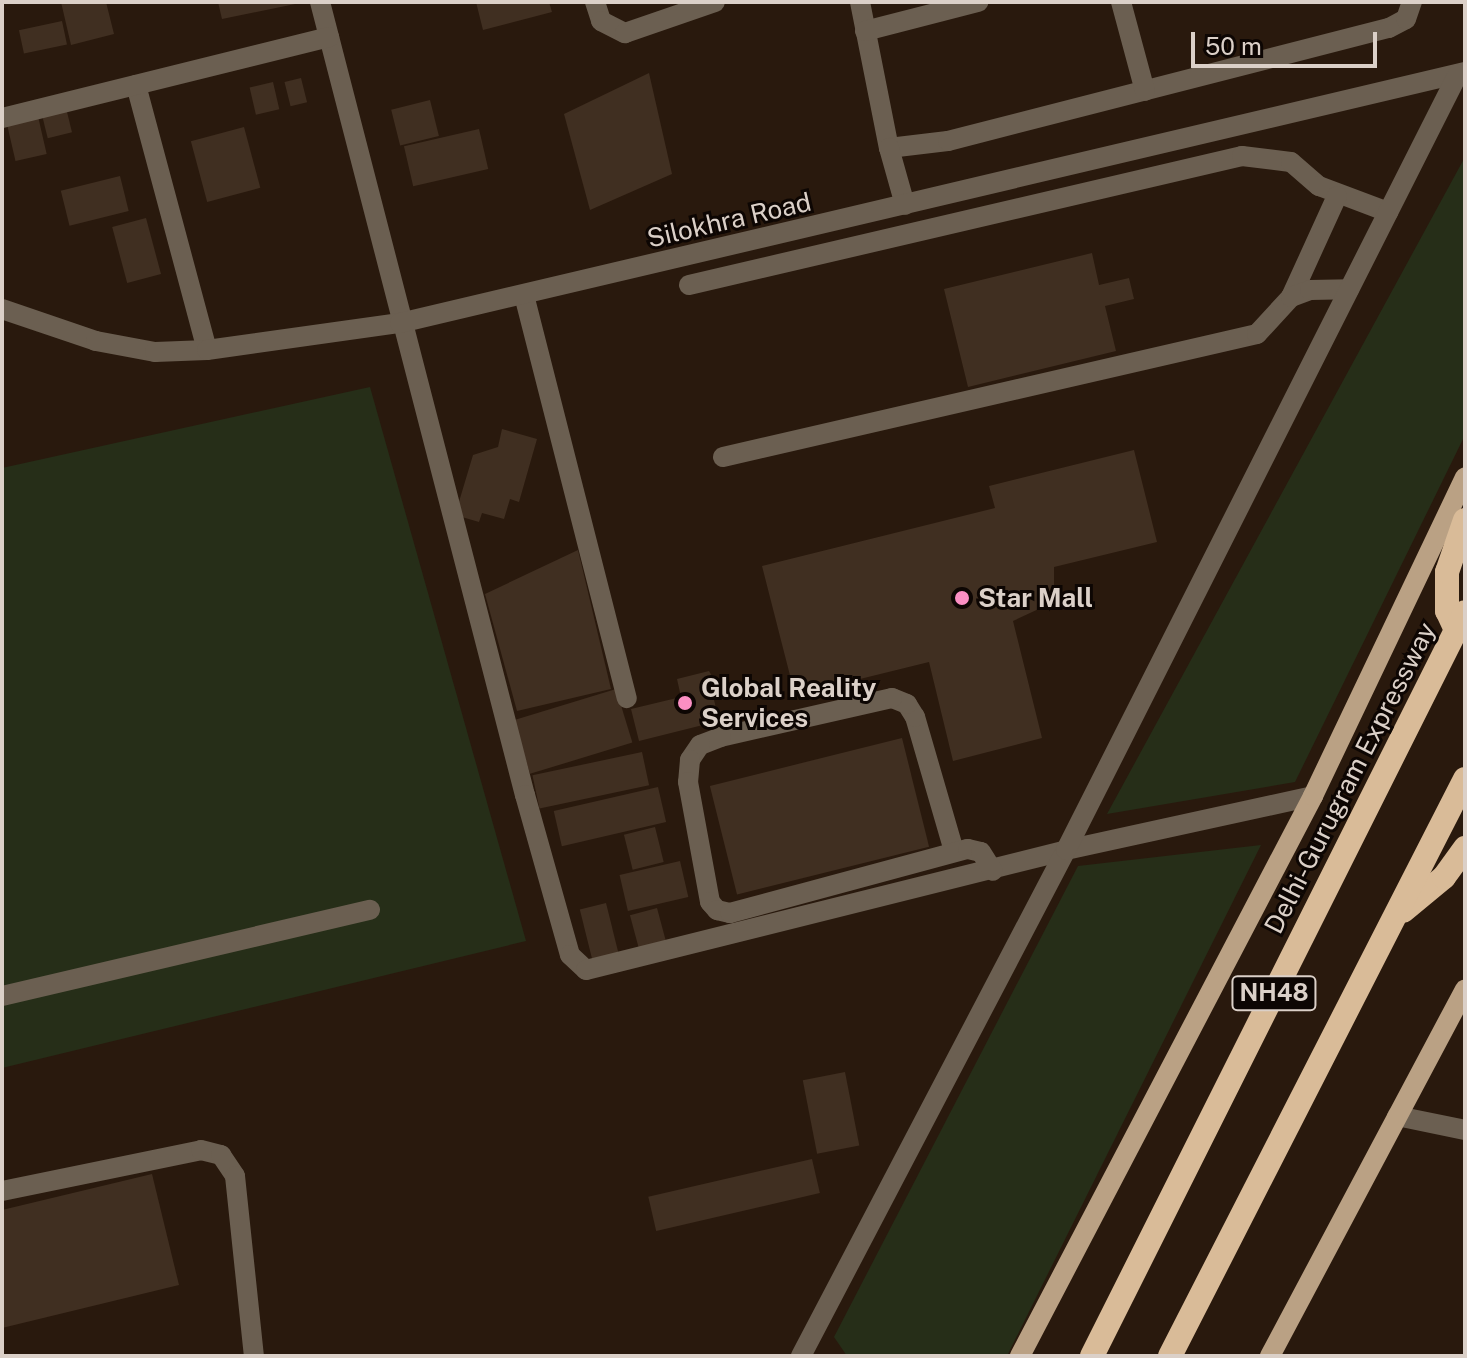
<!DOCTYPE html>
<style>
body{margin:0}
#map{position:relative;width:1467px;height:1358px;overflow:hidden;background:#29190d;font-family:"Public Sans",sans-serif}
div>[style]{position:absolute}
.green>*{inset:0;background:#262e18}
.building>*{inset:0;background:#402f21;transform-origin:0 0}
.minor>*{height:20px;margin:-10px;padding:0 10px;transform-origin:10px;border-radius:10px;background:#6b5f51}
.major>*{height:20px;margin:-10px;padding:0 10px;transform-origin:10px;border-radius:10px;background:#baa184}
.highway>*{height:24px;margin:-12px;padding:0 12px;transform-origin:12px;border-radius:12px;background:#d9bb98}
.dots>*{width:22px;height:22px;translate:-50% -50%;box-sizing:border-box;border:4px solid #0d0603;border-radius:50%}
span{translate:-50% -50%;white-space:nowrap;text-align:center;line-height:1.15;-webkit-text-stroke:6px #0d0603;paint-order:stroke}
.shield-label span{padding:2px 6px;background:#0d0603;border:2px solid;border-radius:6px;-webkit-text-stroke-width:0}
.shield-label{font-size:24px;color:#dbd0c8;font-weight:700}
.street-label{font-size:26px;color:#dbd0c8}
.poi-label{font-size:26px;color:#dbd0c8;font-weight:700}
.left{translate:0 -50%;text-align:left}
.frame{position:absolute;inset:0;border:4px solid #dbd0c8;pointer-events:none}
.scale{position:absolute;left:1191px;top:32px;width:186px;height:36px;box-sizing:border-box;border:4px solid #dbd0c8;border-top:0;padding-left:10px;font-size:24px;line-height:28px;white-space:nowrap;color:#dbd0c8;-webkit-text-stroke:6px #0d0603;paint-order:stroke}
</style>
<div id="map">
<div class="green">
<i style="clip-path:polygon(1465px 157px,1465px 435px,1295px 782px,1107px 814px)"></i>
<i style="clip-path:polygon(370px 387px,526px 941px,2px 1068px,2px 468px)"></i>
<i style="clip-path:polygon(1261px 845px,1007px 1356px,847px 1356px,834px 1337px,1078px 866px)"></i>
</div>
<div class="building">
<i style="clip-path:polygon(61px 2px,106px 2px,114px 34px,71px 45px)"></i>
<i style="clip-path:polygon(218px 2px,300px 2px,300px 3px,222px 19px)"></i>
<i style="clip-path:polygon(476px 2px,549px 2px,552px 12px,483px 30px)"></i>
<i style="left:62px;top:21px;width:24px;height:44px;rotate:78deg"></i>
<i style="clip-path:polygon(649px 73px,672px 174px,590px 210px,564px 114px)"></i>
<i style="left:301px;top:78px;width:25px;height:17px;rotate:76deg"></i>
<i style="left:273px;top:82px;width:28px;height:24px;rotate:77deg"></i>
<i style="left:430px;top:100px;width:37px;height:40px;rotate:76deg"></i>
<i style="left:65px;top:104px;width:29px;height:25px;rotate:76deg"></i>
<i style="left:37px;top:112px;width:43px;height:32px;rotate:77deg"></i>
<i style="left:244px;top:127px;width:63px;height:55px;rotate:75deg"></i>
<i style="left:479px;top:129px;width:41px;height:77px;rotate:77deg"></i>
<i style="left:120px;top:176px;width:36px;height:61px;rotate:76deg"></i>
<i style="left:146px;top:218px;width:58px;height:35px;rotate:75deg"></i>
<i style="clip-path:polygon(1092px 253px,1099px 285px,1129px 278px,1134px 299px,1105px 306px,1116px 351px,968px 387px,944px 289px)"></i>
<i style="clip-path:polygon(502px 429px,537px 439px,519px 502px,510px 499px,504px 519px,482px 513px,479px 522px,455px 515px,473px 455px,498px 447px)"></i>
<i style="clip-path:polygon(1134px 450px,1157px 542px,1054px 567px,1054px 585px,1043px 607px,1013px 621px,1042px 738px,953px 761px,929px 662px,795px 695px,762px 566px,995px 508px,989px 486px)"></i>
<i style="clip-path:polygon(578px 550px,611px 689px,517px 711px,485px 594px)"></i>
<i style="clip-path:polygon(709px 671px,717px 685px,711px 687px,719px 721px,639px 741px,631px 709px,681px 697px,677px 679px)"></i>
<i style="left:616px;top:689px;width:56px;height:107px;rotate:73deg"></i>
<i style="left:902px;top:738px;width:112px;height:198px;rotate:76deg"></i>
<i style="left:642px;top:752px;width:34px;height:112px;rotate:78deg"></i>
<i style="left:658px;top:787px;width:36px;height:107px;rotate:77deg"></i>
<i style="left:655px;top:827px;width:36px;height:32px;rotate:76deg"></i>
<i style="left:680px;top:861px;width:37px;height:62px;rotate:77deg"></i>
<i style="left:606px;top:903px;width:54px;height:27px;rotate:76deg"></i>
<i style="left:657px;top:908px;width:43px;height:28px;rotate:75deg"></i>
<i style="left:845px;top:1072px;width:75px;height:43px;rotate:79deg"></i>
<i style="left:812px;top:1159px;width:35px;height:168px;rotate:77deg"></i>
<i style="clip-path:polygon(152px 1174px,179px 1285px,2px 1328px,2px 1210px)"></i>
</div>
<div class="minor">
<i style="left:320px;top:2px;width:819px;rotate:75.51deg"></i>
<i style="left:525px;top:795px;width:166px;rotate:74.3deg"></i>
<i style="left:570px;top:955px;width:22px;rotate:43deg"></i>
<i style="left:586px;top:970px;width:495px;rotate:-14deg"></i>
<i style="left:1066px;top:850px;width:253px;rotate:-12.3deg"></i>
<i style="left:595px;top:2px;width:20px;rotate:72deg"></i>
<i style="left:601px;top:21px;width:27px;rotate:27deg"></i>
<i style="left:625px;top:33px;width:95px;rotate:-19deg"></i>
<i style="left:860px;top:2px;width:149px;rotate:78.8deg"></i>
<i style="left:889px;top:148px;width:59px;rotate:-6.8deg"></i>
<i style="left:948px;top:141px;width:455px;rotate:-14.4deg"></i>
<i style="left:1389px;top:28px;width:19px;rotate:-28deg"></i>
<i style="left:1406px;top:19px;width:18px;rotate:-71deg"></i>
<i style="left:1121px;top:2px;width:92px;rotate:74.9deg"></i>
<i style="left:865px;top:31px;width:117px;rotate:-14.4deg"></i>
<i style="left:136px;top:85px;width:274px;rotate:75deg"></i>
<i style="left:2px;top:118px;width:337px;rotate:-13.9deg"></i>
<i style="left:889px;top:148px;width:59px;rotate:74.3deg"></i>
<i style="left:689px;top:285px;width:568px;rotate:-13.13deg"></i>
<i style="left:1242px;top:156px;width:49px;rotate:7deg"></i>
<i style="left:1291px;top:162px;width:37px;rotate:41deg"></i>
<i style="left:1319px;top:186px;width:74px;rotate:20.6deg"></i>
<i style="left:524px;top:295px;width:416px;rotate:75.7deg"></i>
<i style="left:1291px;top:297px;width:111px;rotate:-65.5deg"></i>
<i style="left:2px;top:309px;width:99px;rotate:18.8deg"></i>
<i style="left:96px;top:341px;width:60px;rotate:10.6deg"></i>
<i style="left:155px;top:352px;width:52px;rotate:-2.2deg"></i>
<i style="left:207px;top:350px;width:195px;rotate:-8deg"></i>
<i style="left:400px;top:323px;width:1094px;rotate:-13.26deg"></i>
<i style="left:723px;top:457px;width:548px;rotate:-12.97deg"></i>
<i style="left:1257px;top:334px;width:50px;rotate:-47.4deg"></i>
<i style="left:1291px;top:297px;width:20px;rotate:-20deg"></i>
<i style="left:1310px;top:290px;width:39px;rotate:-1deg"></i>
<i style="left:954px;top:851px;width:140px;rotate:-106.2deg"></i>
<i style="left:915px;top:717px;width:15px;rotate:-122deg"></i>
<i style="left:907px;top:704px;width:16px;rotate:-158deg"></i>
<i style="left:892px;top:698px;width:175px;rotate:167.2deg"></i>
<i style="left:721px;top:737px;width:22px;rotate:159deg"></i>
<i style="left:700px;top:745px;width:18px;rotate:124deg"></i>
<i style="left:690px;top:760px;width:22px;rotate:95deg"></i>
<i style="left:688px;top:782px;width:122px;rotate:79.6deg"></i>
<i style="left:710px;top:902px;width:11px;rotate:49deg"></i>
<i style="left:717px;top:910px;width:13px;rotate:13deg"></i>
<i style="left:730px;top:913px;width:246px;rotate:-15.1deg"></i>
<i style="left:968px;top:849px;width:13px;rotate:13deg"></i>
<i style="left:981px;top:852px;width:22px;rotate:58deg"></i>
<i style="left:2px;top:996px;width:378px;rotate:-13.2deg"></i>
<i style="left:1397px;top:1116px;width:69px;rotate:11.6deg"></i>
<i style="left:2px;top:1191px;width:203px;rotate:-11.6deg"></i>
<i style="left:201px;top:1150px;width:21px;rotate:14deg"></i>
<i style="left:221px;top:1155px;width:25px;rotate:56deg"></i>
<i style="left:235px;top:1176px;width:181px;rotate:84deg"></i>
<i style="left:801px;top:1356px;width:571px;rotate:-62.36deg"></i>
<i style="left:1066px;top:850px;width:869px;rotate:-63.2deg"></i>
</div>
<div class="major">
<i style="left:1020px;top:1356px;width:632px;rotate:-62.38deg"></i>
<i style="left:1313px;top:796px;width:353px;rotate:-64.5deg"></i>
<i style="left:1270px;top:1356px;width:415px;rotate:-62deg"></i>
</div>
<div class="highway">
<i style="left:1456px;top:630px;width:21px;rotate:-115deg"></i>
<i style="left:1447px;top:611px;width:39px;rotate:-90deg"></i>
<i style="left:1447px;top:572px;width:55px;rotate:-70.9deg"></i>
<i style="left:1403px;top:911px;width:53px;rotate:-39.7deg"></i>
<i style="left:1444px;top:877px;width:36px;rotate:-54deg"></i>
<i style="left:1092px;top:1356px;width:832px;rotate:-63.37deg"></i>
<i style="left:1170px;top:1356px;width:648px;rotate:-62.92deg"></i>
</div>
<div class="dots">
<i style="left:962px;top:598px;background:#fb8fc3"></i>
<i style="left:685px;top:703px;background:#fb8fc3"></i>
</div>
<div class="shield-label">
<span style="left:1274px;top:993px">NH48</span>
</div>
<div class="street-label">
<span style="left:729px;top:220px;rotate:-13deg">Silokhra Road</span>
<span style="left:1350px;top:778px;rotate:-63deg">Delhi-Gurugram Expressway</span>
</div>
<div class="poi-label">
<span class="left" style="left:978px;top:598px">Star Mall</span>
<span class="left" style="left:701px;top:703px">Global Reality<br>Services</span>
</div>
<div class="frame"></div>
<div class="scale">50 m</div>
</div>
